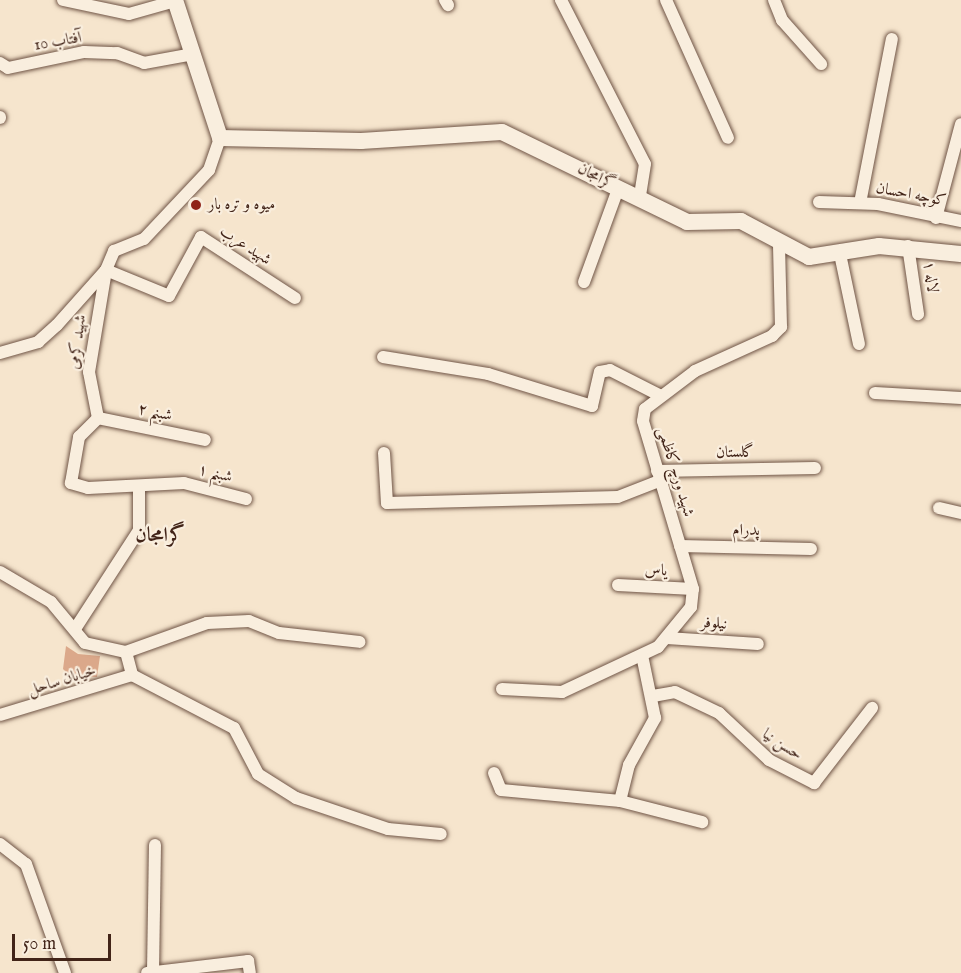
<!DOCTYPE html>
<meta charset="utf-8">
<style>
body{margin:0}
#map{position:relative;width:961px;height:973px;overflow:hidden;background:#f6e5cd;font-family:"IM FELL English",Amiri,serif}
div>[style]{position:absolute}
.building>*{inset:0;background:#dba88a}
.roads{filter:drop-shadow(0 0 2px #6f5445) drop-shadow(0 0 2px #6f5445)}
.street>*{height:12px;margin:-6px;padding:0 6px;transform-origin:6px;border-radius:6px;background:#f9eede}
.secondary>*{height:16px;margin:-8px;padding:0 8px;transform-origin:8px;border-radius:8px;background:#f9eede}
.dots>*{width:16px;height:16px;translate:-50% -50%;box-sizing:border-box;border:3px solid #f9eede;border-radius:50%}
span{translate:-50% -50%;white-space:nowrap;text-align:center;line-height:1.15;-webkit-text-stroke:4.5px #f9eede;paint-order:stroke}
.street-label{font-size:16px;color:#422418}
.poi-label{font-size:16px;color:#422418}
.left{translate:0 -50%;text-align:left}
.quarter-label{font-size:20px;color:#422418;font-weight:700}
.scale{position:absolute;left:12px;top:934px;width:99px;height:27px;box-sizing:border-box;border:3px solid #422418;border-top:0;padding-left:8px;font-size:18px;line-height:21px;white-space:nowrap;color:#422418;-webkit-text-stroke:4px #f9eede;paint-order:stroke}
</style>
<div id="map">
<div class="building">
<i style="clip-path:polygon(66px 646px,78px 654px,100px 656px,97px 677px,70px 676px,63px 669px)"></i>
</div>
<div class="roads">
<div class="street">
<i style="left:63px;top:0;width:67px;rotate:12deg"></i>
<i style="left:129px;top:14px;width:48px;rotate:-15.8deg"></i>
<i style="left:445px;top:0;width:6px;rotate:59deg"></i>
<i style="left:561px;top:0;width:184px;rotate:62.9deg"></i>
<i style="left:645px;top:164px;width:36px;rotate:99deg"></i>
<i style="left:666px;top:0;width:151px;rotate:65.8deg"></i>
<i style="left:774px;top:0;width:22px;rotate:68deg"></i>
<i style="left:782px;top:20px;width:59px;rotate:48.4deg"></i>
<i style="left:0;top:63px;width:9px;rotate:32deg"></i>
<i style="left:8px;top:68px;width:78px;rotate:-11.9deg"></i>
<i style="left:84px;top:52px;width:33px;rotate:2deg"></i>
<i style="left:117px;top:53px;width:29px;rotate:20deg"></i>
<i style="left:144px;top:63px;width:50px;rotate:-10.4deg"></i>
<i style="left:0;top:117px;width:1px;rotate:90deg"></i>
<i style="left:819px;top:202px;width:59px;rotate:1.9deg"></i>
<i style="left:878px;top:204px;width:85px;rotate:11.6deg"></i>
<i style="left:860px;top:203px;width:167px;rotate:-79deg"></i>
<i style="left:936px;top:218px;width:97px;rotate:-75.1deg"></i>
<i style="left:908px;top:246px;width:69px;rotate:81.6deg"></i>
<i style="left:840px;top:254px;width:92px;rotate:78.1deg"></i>
<i style="left:584px;top:282px;width:99px;rotate:-69.9deg"></i>
<i style="left:0;top:353px;width:40px;rotate:-16deg"></i>
<i style="left:38px;top:342px;width:25px;rotate:-42deg"></i>
<i style="left:57px;top:325px;width:74px;rotate:-48.3deg"></i>
<i style="left:106px;top:270px;width:21px;rotate:-67deg"></i>
<i style="left:114px;top:251px;width:32px;rotate:-22deg"></i>
<i style="left:144px;top:239px;width:95px;rotate:-46.7deg"></i>
<i style="left:209px;top:170px;width:34px;rotate:-71deg"></i>
<i style="left:383px;top:357px;width:106px;rotate:9.2deg"></i>
<i style="left:488px;top:374px;width:109px;rotate:17.1deg"></i>
<i style="left:592px;top:406px;width:35px;rotate:-77deg"></i>
<i style="left:600px;top:372px;width:10px;rotate:-11deg"></i>
<i style="left:610px;top:370px;width:57px;rotate:27deg"></i>
<i style="left:875px;top:393px;width:86px;rotate:3.3deg"></i>
<i style="left:98px;top:418px;width:109px;rotate:11.6deg"></i>
<i style="left:384px;top:453px;width:50px;rotate:86.6deg"></i>
<i style="left:387px;top:503px;width:231px;rotate:-1.5deg"></i>
<i style="left:618px;top:497px;width:44px;rotate:-21.3deg"></i>
<i style="left:657px;top:471px;width:158px;rotate:-1.1deg"></i>
<i style="left:246px;top:499px;width:64px;rotate:-165.5deg"></i>
<i style="left:184px;top:483px;width:96px;rotate:177deg"></i>
<i style="left:88px;top:488px;width:18px;rotate:-164deg"></i>
<i style="left:71px;top:483px;width:47px;rotate:-80.1deg"></i>
<i style="left:79px;top:437px;width:27px;rotate:-45deg"></i>
<i style="left:98px;top:418px;width:47px;rotate:-101.1deg"></i>
<i style="left:89px;top:372px;width:103px;rotate:-80.5deg"></i>
<i style="left:106px;top:270px;width:68px;rotate:22.4deg"></i>
<i style="left:169px;top:296px;width:67px;rotate:-61.5deg"></i>
<i style="left:201px;top:237px;width:112px;rotate:33deg"></i>
<i style="left:939px;top:508px;width:23px;rotate:13deg"></i>
<i style="left:680px;top:546px;width:131px;rotate:1.3deg"></i>
<i style="left:0;top:572px;width:59px;rotate:30.5deg"></i>
<i style="left:51px;top:602px;width:53px;rotate:50.3deg"></i>
<i style="left:85px;top:643px;width:42px;rotate:12.4deg"></i>
<i style="left:126px;top:652px;width:24px;rotate:75deg"></i>
<i style="left:132px;top:675px;width:115px;rotate:27.5deg"></i>
<i style="left:234px;top:728px;width:52px;rotate:62.4deg"></i>
<i style="left:258px;top:774px;width:45px;rotate:32.3deg"></i>
<i style="left:296px;top:798px;width:97px;rotate:18.6deg"></i>
<i style="left:388px;top:829px;width:53px;rotate:5.4deg"></i>
<i style="left:618px;top:585px;width:75px;rotate:3.1deg"></i>
<i style="left:75px;top:629px;width:118px;rotate:-57.1deg"></i>
<i style="left:139px;top:530px;width:43px;rotate:-90deg"></i>
<i style="left:667px;top:638px;width:91px;rotate:3.8deg"></i>
<i style="left:126px;top:652px;width:86px;rotate:-19.7deg"></i>
<i style="left:207px;top:623px;width:42px;rotate:-2.7deg"></i>
<i style="left:249px;top:621px;width:32px;rotate:22deg"></i>
<i style="left:279px;top:633px;width:81px;rotate:6.3deg"></i>
<i style="left:502px;top:689px;width:60px;rotate:2.9deg"></i>
<i style="left:562px;top:692px;width:106px;rotate:-25.1deg"></i>
<i style="left:658px;top:647px;width:52px;rotate:-50.5deg"></i>
<i style="left:691px;top:607px;width:18px;rotate:-84deg"></i>
<i style="left:693px;top:589px;width:175px;rotate:-106.6deg"></i>
<i style="left:643px;top:421px;width:12px;rotate:-81deg"></i>
<i style="left:645px;top:409px;width:63px;rotate:-37.2deg"></i>
<i style="left:695px;top:371px;width:85px;rotate:-24.4deg"></i>
<i style="left:772px;top:336px;width:13px;rotate:-45deg"></i>
<i style="left:781px;top:327px;width:82px;rotate:-91.4deg"></i>
<i style="left:653px;top:696px;width:22px;rotate:-10deg"></i>
<i style="left:675px;top:692px;width:49px;rotate:25.5deg"></i>
<i style="left:719px;top:713px;width:69px;rotate:43.2deg"></i>
<i style="left:769px;top:760px;width:51px;rotate:27.1deg"></i>
<i style="left:814px;top:783px;width:95px;rotate:-52.3deg"></i>
<i style="left:0;top:715px;width:138px;rotate:-16.9deg"></i>
<i style="left:494px;top:773px;width:18px;rotate:68deg"></i>
<i style="left:501px;top:790px;width:120px;rotate:5.3deg"></i>
<i style="left:620px;top:801px;width:85px;rotate:14.4deg"></i>
<i style="left:620px;top:801px;width:37px;rotate:-76deg"></i>
<i style="left:629px;top:765px;width:54px;rotate:-61deg"></i>
<i style="left:655px;top:718px;width:64px;rotate:-101.7deg"></i>
<i style="left:0;top:844px;width:33px;rotate:38deg"></i>
<i style="left:26px;top:864px;width:116px;rotate:70.3deg"></i>
<i style="left:153px;top:972px;width:127px;rotate:-89.1deg"></i>
<i style="left:147px;top:973px;width:102px;rotate:-6.8deg"></i>
<i style="left:248px;top:961px;width:12px;rotate:81deg"></i>
</div>
<div class="secondary">
<i style="left:175px;top:0;width:145px;rotate:71.9deg"></i>
<i style="left:220px;top:138px;width:141px;rotate:1.2deg"></i>
<i style="left:361px;top:141px;width:141px;rotate:-3.7deg"></i>
<i style="left:502px;top:132px;width:206px;rotate:25.9deg"></i>
<i style="left:687px;top:222px;width:54px;rotate:-1.1deg"></i>
<i style="left:741px;top:221px;width:77px;rotate:27.9deg"></i>
<i style="left:809px;top:257px;width:71px;rotate:-8.9deg"></i>
<i style="left:879px;top:246px;width:82px;rotate:5.6deg"></i>
</div>
</div>
<div class="dots">
<i style="left:196px;top:205px;background:#8f2418"></i>
</div>
<div class="street-label">
<span style="left:58px;top:42px;rotate:-10deg">آفتاب 10</span>
<span style="left:596px;top:177px;rotate:27deg">گرامجان</span>
<span style="left:911px;top:195px;rotate:11deg">کوچه احسان</span>
<span style="left:245px;top:246px;rotate:33deg">شهید عرب</span>
<span style="left:930px;top:277px;rotate:82deg">لاله ۱</span>
<span style="left:78px;top:342px;rotate:-83deg">شهید کرمی</span>
<span style="left:155px;top:413px;rotate:12deg">شبنم ۲</span>
<span style="left:735px;top:453px;rotate:-1deg">گلستان</span>
<span style="left:675px;top:472px;rotate:73deg">شهید ورچ کاظمی</span>
<span style="left:215px;top:474px;rotate:14deg">شبنم ۱</span>
<span style="left:746px;top:531px;rotate:1deg">پدرام</span>
<span style="left:656px;top:571px;rotate:3deg">یاس</span>
<span style="left:714px;top:624px;rotate:4deg">نیلوفر</span>
<span style="left:62px;top:681px;rotate:-17deg">خیابان ساحل</span>
<span style="left:782px;top:745px;rotate:33deg">حسن نیا</span>
</div>
<div class="poi-label">
<span class="left" style="left:208px;top:205px">میوه و تره بار</span>
</div>
<div class="quarter-label">
<span style="left:160px;top:535px">گرامجان</span>
</div>
<div class="scale">50 m</div>
</div>
